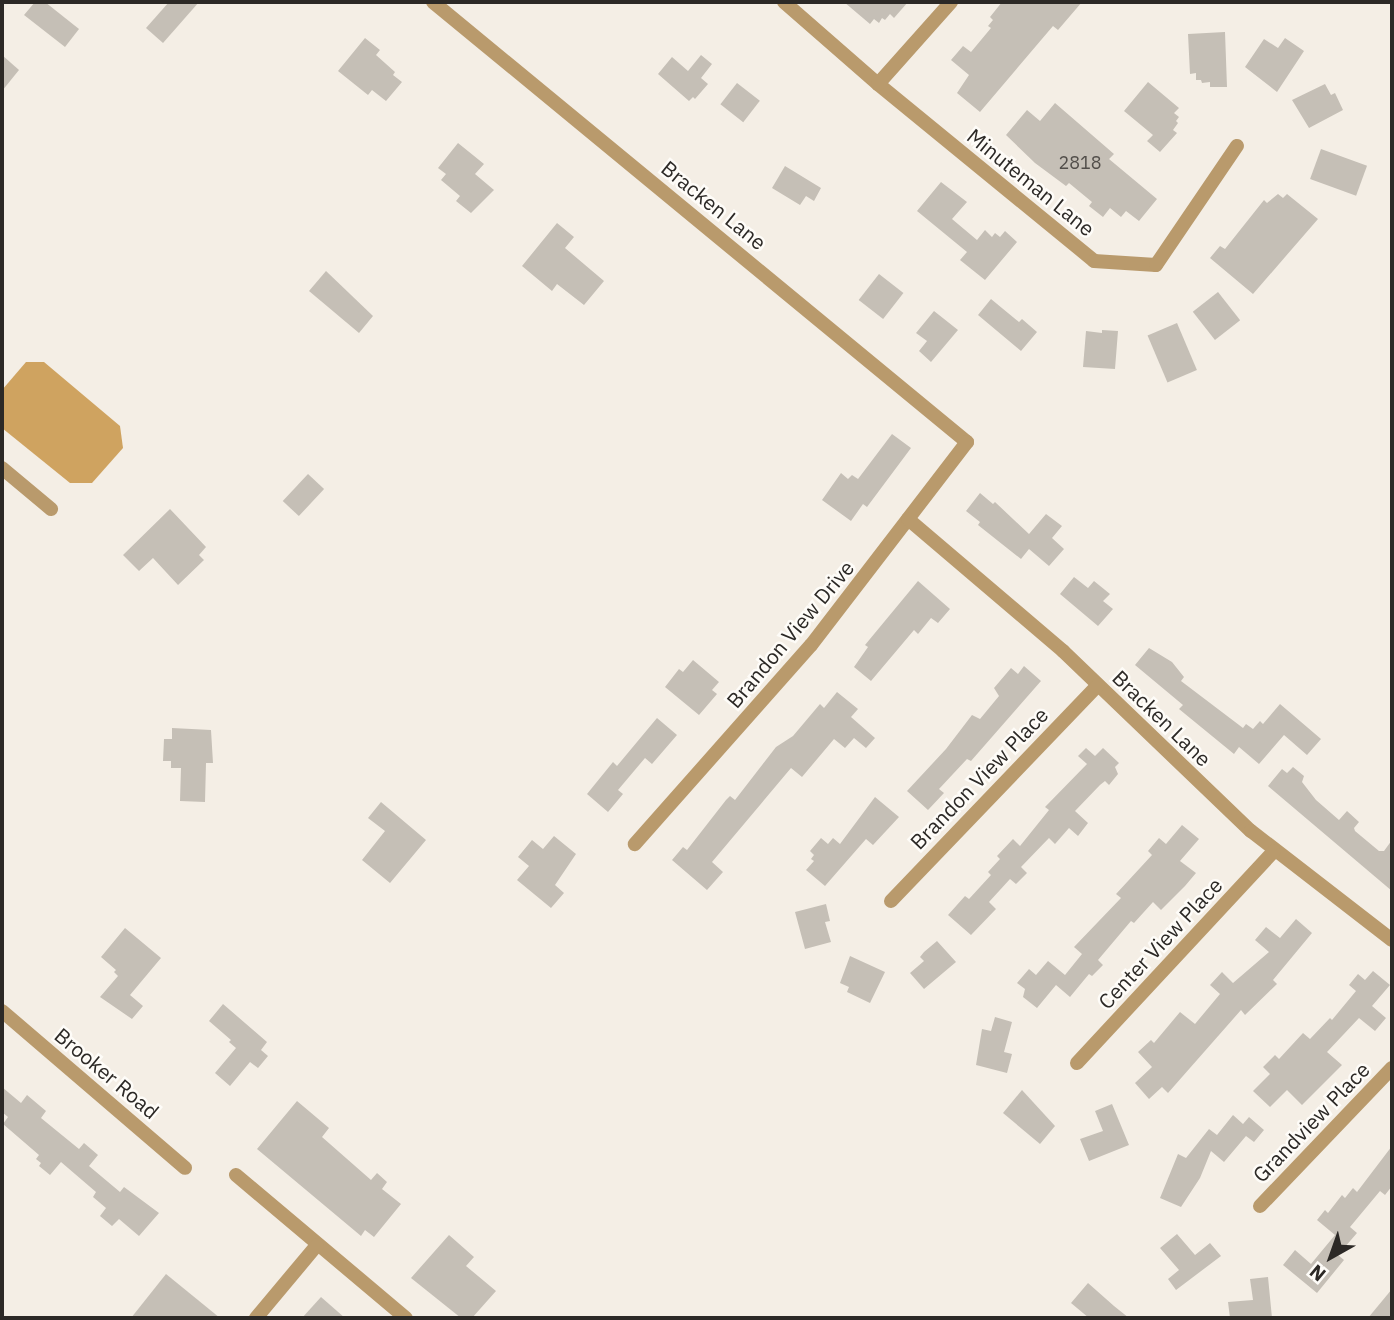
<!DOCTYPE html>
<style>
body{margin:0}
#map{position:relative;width:1394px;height:1320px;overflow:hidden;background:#f4eee5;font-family:"IBM Plex Sans",sans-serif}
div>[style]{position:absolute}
.water>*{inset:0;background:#cfa360}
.building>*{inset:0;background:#c5bfb6;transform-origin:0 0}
.street>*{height:14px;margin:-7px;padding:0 7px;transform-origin:7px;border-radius:7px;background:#b99a6c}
span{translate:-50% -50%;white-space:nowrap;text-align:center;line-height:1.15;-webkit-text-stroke:5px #fefcf8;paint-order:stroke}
.number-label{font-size:18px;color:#524e4a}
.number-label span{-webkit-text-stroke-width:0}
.street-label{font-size:21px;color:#2c2926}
.frame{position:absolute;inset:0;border:4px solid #2c2926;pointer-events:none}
.north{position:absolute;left:1296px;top:1222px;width:70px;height:70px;-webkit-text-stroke:5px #fefcf8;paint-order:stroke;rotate:220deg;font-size:19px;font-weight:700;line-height:28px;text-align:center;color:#2c2926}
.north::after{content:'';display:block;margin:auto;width:24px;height:32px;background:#2c2926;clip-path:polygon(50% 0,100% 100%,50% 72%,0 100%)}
</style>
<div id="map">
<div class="water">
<i style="clip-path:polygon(26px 362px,44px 362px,120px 426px,123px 448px,92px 483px,70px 483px,2px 428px,2px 390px)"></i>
</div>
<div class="building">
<i style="clip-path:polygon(35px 2px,45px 2px,79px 29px,65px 47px,24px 15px)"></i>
<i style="clip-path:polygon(169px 2px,199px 2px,163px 43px,146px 28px)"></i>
<i style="clip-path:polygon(844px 2px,908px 2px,894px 18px,890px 14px,885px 20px,882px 18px,879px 23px,874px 19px,870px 24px)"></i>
<i style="clip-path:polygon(1002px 2px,1082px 2px,1058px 30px,1053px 26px,980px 112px,957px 93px,969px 75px,951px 60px,963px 46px,971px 52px,991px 28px,988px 26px,993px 20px,990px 17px)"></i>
<i style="clip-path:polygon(1225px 32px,1227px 87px,1210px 87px,1210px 82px,1202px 83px,1201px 80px,1196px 80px,1196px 73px,1190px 74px,1188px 34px)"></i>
<i style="clip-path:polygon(365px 38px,380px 50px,376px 55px,395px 72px,393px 75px,402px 82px,386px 101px,372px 90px,368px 95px,338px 71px)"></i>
<i style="clip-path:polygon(1285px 38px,1304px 51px,1277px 92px,1245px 67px,1264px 39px,1278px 48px)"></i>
<i style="clip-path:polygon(2px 55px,19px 70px,2px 91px)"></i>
<i style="clip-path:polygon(701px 55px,712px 64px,701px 78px,708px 84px,695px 99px,693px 97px,689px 101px,658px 74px,672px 57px,688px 71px)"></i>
<i style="clip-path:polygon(1148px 82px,1179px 108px,1174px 113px,1179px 117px,1176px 121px,1178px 123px,1173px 130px,1177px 133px,1160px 152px,1147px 141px,1153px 135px,1124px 111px)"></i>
<i style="left:737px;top:83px;width:29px;height:27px;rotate:38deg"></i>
<i style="clip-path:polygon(1325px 84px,1331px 95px,1335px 93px,1343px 110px,1309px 128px,1292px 100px)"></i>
<i style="clip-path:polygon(1055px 103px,1114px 154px,1109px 159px,1157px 199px,1139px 221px,1126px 211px,1121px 217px,1110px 208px,1103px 217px,1089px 206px,1092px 202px,1069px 183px,1066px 186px,1035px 163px,1006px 135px,1027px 110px,1040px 121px)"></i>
<i style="clip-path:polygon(458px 143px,484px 164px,475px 174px,494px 190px,471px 213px,456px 201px,460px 196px,441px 180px,446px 174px,438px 168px)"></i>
<i style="left:1321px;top:149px;width:49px;height:32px;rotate:20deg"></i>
<i style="clip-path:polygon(785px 166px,821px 188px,814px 201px,806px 196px,800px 205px,772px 188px)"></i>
<i style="clip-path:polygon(941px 182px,967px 202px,952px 219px,977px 240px,985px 230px,992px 237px,995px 233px,1000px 237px,1005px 231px,1017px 242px,985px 280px,960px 260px,967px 252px,917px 211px)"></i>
<i style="clip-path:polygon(1278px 194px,1283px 198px,1287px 194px,1318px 219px,1253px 294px,1210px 258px,1220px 246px,1225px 249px,1264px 200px,1267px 203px)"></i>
<i style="clip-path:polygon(557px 223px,574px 237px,565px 248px,604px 281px,584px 305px,557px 284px,552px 291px,522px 266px)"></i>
<i style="clip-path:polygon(326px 271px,373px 316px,359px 333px,309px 291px)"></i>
<i style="left:879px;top:274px;width:31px;height:33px;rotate:38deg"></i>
<i style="left:1218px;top:292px;width:36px;height:32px;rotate:52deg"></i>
<i style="clip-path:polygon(991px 299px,1019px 322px,1022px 319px,1037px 332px,1021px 351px,978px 315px)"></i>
<i style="clip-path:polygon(934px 311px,958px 330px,931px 362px,919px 351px,927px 341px,916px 333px)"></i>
<i style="left:1177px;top:323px;width:51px;height:32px;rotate:67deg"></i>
<i style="clip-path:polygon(1102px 330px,1118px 331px,1115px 369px,1083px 367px,1086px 331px,1102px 333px)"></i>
<i style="clip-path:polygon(892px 434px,911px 448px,867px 507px,863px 504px,851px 521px,822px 500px,841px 473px,848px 479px,852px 475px,858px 479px)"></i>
<i style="left:308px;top:474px;width:22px;height:37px;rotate:43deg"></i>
<i style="clip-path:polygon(980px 493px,993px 504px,995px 502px,1029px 534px,1046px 514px,1062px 526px,1052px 538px,1064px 549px,1049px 566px,1029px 549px,1021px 559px,978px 525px,980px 522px,966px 511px)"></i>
<i style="clip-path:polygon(170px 509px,206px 547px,199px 555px,204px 560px,178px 585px,153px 558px,139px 571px,123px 555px)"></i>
<i style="clip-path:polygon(1074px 577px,1088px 588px,1094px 581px,1110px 594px,1103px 601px,1113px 609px,1098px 626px,1060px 594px)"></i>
<i style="clip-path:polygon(918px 581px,950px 609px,938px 623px,931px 618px,918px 634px,914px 630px,871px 681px,854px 667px,868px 647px,865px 645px)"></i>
<i style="clip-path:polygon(1149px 648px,1172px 662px,1184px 677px,1181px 681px,1243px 728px,1246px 724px,1253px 729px,1260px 721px,1263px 724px,1280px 704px,1321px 739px,1307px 755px,1284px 735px,1259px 764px,1239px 747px,1234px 754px,1179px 709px,1183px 705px,1135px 665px)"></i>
<i style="clip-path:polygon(693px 660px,719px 682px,712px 690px,717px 694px,699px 715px,665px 687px,679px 669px,683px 672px)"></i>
<i style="clip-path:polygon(1024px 666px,1041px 681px,971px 761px,967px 759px,939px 789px,944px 793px,928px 810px,907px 791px,946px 749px,972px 715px,980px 719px,999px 696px,994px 688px,1011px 668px,1018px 674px)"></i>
<i style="clip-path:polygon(837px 692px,858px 709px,851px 717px,875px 738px,866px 748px,854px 738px,845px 748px,834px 739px,802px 777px,791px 768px,712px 862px,723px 872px,707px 890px,672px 860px,683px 847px,687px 850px,726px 800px,730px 796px,735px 800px,776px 747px,793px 736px,820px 704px,824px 708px)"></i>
<i style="clip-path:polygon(657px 718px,677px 735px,652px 764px,645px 758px,618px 790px,623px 794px,608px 812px,587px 794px,613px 762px,617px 766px)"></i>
<i style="clip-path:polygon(172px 728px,211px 730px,213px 763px,206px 763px,205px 802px,180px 801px,181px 768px,171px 768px,171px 761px,163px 761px,164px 739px,172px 739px)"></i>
<i style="clip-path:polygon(1086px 748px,1095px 756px,1103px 748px,1119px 763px,1115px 767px,1118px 774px,1109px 785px,1105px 781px,1100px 785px,1075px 811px,1088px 823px,1078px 836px,1069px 828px,1055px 844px,1049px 838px,1021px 867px,1027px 873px,1016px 884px,1010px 879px,989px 902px,996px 909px,971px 935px,948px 915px,965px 896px,969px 899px,991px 875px,988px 872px,1000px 859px,997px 856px,1013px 839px,1020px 846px,1049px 810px,1045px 807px,1087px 764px,1078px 756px)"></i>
<i style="clip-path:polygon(1293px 767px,1304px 776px,1302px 782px,1316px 800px,1339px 820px,1347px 811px,1359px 822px,1354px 828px,1355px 831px,1379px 851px,1384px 851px,1392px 840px,1392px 891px,1268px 786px,1282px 769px,1287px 773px)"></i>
<i style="clip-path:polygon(875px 797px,899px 817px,873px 845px,866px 839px,825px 886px,806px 870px,814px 861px,811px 859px,814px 855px,810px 851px,821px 838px,828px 844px,833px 838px,840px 844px)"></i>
<i style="clip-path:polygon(381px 802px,426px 840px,390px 883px,362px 860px,385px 831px,368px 818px)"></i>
<i style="clip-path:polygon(1182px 825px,1199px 839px,1180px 861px,1196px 873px,1185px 886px,1161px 910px,1153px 902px,1134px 923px,1131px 921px,1098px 960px,1103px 965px,1092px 976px,1089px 974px,1070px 997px,1056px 985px,1037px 1008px,1023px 997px,1025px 989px,1017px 983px,1029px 969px,1036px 975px,1048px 961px,1065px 975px,1082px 954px,1074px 947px,1121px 898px,1116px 894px,1152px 855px,1148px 851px,1159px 838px,1166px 844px)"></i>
<i style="clip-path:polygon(554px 836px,576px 854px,555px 885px,564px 893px,551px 908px,517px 880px,529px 866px,518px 857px,532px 840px,543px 849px)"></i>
<i style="clip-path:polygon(826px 904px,830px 921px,825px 922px,831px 942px,805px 949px,795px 912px)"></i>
<i style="clip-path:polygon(1296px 919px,1312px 933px,1273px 980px,1277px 984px,1245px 1015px,1241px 1010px,1168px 1093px,1162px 1087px,1149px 1099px,1135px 1083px,1152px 1067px,1138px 1052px,1151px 1040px,1154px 1043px,1180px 1012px,1195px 1024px,1220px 994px,1210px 985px,1222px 972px,1233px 983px,1269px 952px,1255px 940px,1266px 927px,1280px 938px)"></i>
<i style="clip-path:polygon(125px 928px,161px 958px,130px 995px,143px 1006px,132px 1019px,100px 997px,118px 976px,114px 972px,116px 970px,101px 957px)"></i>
<i style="clip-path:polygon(937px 941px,956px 962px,924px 989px,910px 973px,924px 961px,920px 957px,924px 952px)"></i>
<i style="clip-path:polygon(850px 956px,885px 972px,870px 1003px,847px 992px,849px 987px,840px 983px)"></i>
<i style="clip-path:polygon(1373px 971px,1390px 985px,1372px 1006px,1386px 1018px,1375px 1031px,1359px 1018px,1327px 1052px,1342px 1065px,1302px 1105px,1287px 1090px,1270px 1107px,1253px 1091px,1270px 1074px,1263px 1067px,1275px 1055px,1279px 1059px,1303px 1033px,1310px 1039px,1330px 1018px,1332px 1020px,1356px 991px,1349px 985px,1358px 974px,1365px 980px)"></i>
<i style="clip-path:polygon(223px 1004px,267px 1042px,261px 1050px,268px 1056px,258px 1068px,250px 1062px,230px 1086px,215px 1073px,236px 1048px,229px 1042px,231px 1040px,209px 1021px)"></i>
<i style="clip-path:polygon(995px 1017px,1012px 1022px,1004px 1052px,1012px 1054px,1007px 1073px,976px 1065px,982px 1029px,991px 1031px)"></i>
<i style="clip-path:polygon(2px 1087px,21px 1103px,27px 1095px,46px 1111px,41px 1118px,79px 1149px,84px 1143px,98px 1155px,89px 1166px,120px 1192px,124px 1187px,159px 1213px,139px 1236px,119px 1219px,112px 1226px,100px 1216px,106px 1208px,93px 1197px,96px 1192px,61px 1162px,50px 1175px,39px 1166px,41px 1163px,36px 1159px,39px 1155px,3px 1124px,8px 1117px,2px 1112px)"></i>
<i style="clip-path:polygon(1022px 1090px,1055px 1126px,1040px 1144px,1003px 1113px)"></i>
<i style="clip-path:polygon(297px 1101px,329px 1128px,322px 1137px,371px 1180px,377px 1173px,387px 1182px,382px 1189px,401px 1204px,374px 1237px,365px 1230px,361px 1236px,257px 1149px)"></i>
<i style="clip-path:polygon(1112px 1104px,1129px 1145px,1089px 1161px,1080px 1139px,1103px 1131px,1095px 1111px)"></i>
<i style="clip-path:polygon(1233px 1115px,1243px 1124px,1249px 1117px,1264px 1130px,1254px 1142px,1246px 1136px,1224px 1162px,1211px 1151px,1200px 1178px,1181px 1207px,1160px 1198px,1178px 1154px,1186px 1158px,1209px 1129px,1217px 1135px)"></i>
<i style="clip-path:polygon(1392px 1146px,1392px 1186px,1385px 1195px,1380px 1191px,1350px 1227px,1357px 1233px,1338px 1255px,1344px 1260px,1317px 1293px,1283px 1265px,1295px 1250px,1311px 1264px,1335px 1235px,1317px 1220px,1325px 1210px,1328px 1213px,1342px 1195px,1345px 1198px,1353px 1188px,1357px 1192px)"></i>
<i style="clip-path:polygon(1177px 1234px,1195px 1255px,1210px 1243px,1221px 1256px,1176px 1290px,1168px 1279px,1179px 1270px,1160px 1248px)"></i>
<i style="clip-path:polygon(449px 1235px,474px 1257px,466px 1266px,496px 1291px,472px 1318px,461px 1318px,411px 1278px)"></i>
<i style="clip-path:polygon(166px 1274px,220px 1318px,131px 1318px)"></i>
<i style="clip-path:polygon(1268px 1277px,1272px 1318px,1230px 1318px,1228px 1302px,1253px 1300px,1250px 1279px)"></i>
<i style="clip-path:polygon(1088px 1283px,1114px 1306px,1129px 1318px,1089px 1318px,1071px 1303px)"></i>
<i style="clip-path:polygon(1392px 1289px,1392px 1318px,1368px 1318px)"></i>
<i style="clip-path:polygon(321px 1297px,345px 1318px,302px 1318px)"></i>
</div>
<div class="street">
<i style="left:433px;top:2px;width:692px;rotate:39.49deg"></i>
<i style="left:967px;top:442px;width:256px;rotate:127.5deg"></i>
<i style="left:811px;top:645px;width:266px;rotate:131.5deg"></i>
<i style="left:784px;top:2px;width:125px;rotate:41.1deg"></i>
<i style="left:878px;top:84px;width:279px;rotate:39.3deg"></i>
<i style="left:1094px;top:261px;width:62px;rotate:3.7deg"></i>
<i style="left:1156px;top:265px;width:144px;rotate:-55.8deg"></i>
<i style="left:878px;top:84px;width:110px;rotate:-48.3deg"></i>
<i style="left:2px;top:468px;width:64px;rotate:39.9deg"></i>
<i style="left:908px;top:519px;width:204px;rotate:40.4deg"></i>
<i style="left:1063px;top:651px;width:260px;rotate:43.8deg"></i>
<i style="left:1251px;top:831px;width:178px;rotate:37.7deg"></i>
<i style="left:891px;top:901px;width:299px;rotate:-46.2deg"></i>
<i style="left:2px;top:1011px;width:241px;rotate:40.6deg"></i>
<i style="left:1077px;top:1063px;width:289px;rotate:-47.1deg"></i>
<i style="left:236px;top:1175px;width:222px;rotate:40.1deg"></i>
<i style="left:1260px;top:1206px;width:191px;rotate:-46.3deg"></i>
<i style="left:256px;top:1318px;width:95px;rotate:-50.1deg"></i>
</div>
<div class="number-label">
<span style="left:1080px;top:163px">2818</span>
</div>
<div class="street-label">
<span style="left:1031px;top:182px;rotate:39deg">Minuteman Lane</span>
<span style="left:714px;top:205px;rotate:39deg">Bracken Lane</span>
<span style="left:790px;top:634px;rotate:-50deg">Brandon View Drive</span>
<span style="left:1162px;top:718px;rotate:44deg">Bracken Lane</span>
<span style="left:979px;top:778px;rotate:-46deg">Brandon View Place</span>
<span style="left:1160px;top:943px;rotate:-47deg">Center View Place</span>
<span style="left:107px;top:1073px;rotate:40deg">Brooker Road</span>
<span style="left:1311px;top:1122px;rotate:-46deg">Grandview Place</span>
</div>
<div class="frame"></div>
<div class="north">N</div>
</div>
